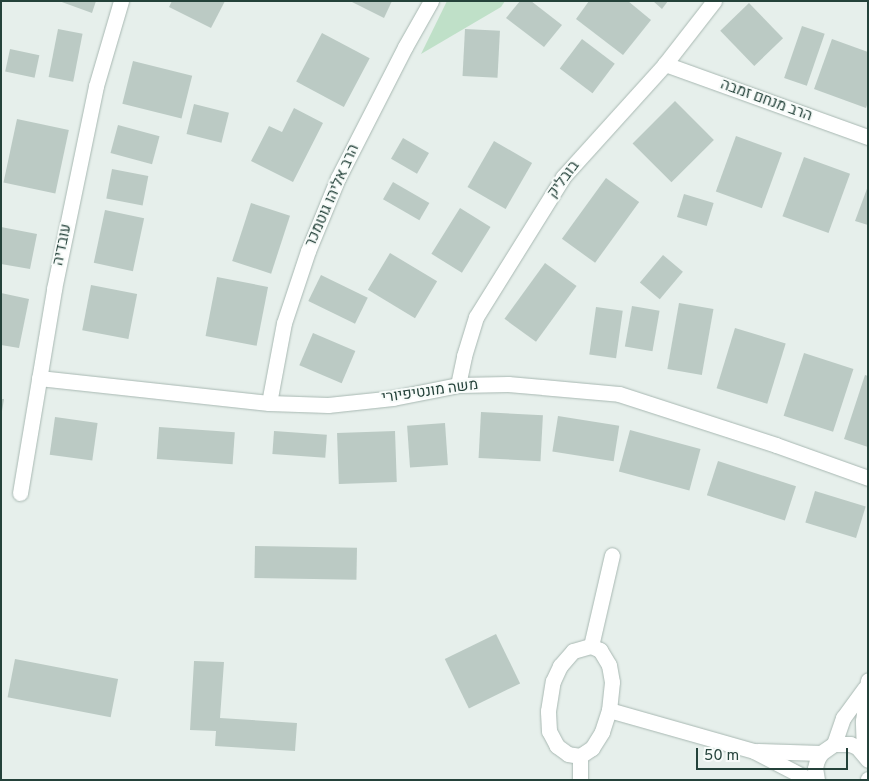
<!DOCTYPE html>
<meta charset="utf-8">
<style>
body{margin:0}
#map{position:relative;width:869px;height:781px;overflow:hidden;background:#e6efeb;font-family:Overpass,Heebo,sans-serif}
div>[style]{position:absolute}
.green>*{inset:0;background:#bfe0c8}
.building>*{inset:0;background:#bbcac4;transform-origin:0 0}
.roads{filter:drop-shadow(0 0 1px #a8b8b2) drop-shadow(0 0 1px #a8b8b2)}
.street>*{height:15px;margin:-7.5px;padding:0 7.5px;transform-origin:7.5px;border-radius:7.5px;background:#fff}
span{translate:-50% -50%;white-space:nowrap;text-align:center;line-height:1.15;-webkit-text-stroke:4px #f7fbf9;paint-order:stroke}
.street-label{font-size:15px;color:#24423a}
.frame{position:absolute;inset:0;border:2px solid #24423a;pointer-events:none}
.scale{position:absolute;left:696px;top:748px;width:152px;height:22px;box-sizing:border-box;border:2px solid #24423a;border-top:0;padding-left:6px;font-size:15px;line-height:18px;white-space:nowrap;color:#24423a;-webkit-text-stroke:4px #f7fbf9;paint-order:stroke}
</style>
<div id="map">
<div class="green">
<i style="clip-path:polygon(447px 1px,505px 1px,501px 7px,421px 54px)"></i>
</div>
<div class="building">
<i style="clip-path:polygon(59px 1px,96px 1px,92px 13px)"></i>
<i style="clip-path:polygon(172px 1px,225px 1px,211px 28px,169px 7px)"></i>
<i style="clip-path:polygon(350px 1px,392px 1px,384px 18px)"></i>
<i style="clip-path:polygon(520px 1px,531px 1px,562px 25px,544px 47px,506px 18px)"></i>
<i style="clip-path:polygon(589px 1px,628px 1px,651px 20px,623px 55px,576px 19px)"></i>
<i style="clip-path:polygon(653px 1px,668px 1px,662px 9px)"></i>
<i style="left:749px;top:3px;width:49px;height:40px;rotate:46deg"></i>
<i style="left:802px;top:26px;width:24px;height:55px;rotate:19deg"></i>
<i style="left:58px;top:29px;width:25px;height:49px;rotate:11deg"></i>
<i style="left:465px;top:29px;width:35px;height:47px;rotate:3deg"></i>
<i style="left:322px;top:33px;width:54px;height:55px;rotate:28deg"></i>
<i style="left:582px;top:39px;width:41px;height:37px;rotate:37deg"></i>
<i style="clip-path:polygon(832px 39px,868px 52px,868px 102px,866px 108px,814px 89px)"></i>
<i style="left:10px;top:49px;width:30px;height:23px;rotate:12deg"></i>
<i style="left:133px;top:61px;width:61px;height:44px;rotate:14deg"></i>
<i style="left:675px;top:101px;width:55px;height:60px;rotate:45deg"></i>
<i style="left:194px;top:104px;width:36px;height:31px;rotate:14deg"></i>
<i style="clip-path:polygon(294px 108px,323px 123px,293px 182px,251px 161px,269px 126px,282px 132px)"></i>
<i style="left:17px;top:119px;width:53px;height:65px;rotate:12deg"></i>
<i style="left:118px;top:125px;width:43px;height:29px;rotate:15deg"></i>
<i style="left:736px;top:136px;width:49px;height:59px;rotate:20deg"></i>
<i style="left:403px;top:138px;width:30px;height:24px;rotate:30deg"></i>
<i style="left:494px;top:141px;width:44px;height:53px;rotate:30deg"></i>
<i style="left:804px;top:157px;width:49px;height:63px;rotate:20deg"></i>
<i style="left:112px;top:169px;width:37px;height:30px;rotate:11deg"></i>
<i style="left:606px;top:178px;width:41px;height:75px;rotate:36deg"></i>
<i style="left:393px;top:182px;width:42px;height:20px;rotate:30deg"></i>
<i style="clip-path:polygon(868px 186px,868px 225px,855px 221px)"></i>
<i style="left:684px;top:194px;width:31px;height:24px;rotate:17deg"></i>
<i style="left:251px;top:203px;width:41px;height:61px;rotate:18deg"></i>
<i style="left:460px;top:208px;width:36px;height:54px;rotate:32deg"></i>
<i style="left:105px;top:210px;width:40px;height:54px;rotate:12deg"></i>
<i style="clip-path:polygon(1px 227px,37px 234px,30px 269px,1px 264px)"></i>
<i style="left:390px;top:253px;width:55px;height:43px;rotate:31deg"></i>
<i style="left:663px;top:255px;width:26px;height:36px;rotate:40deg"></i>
<i style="left:545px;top:263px;width:39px;height:69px;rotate:36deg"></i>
<i style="left:321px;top:275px;width:52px;height:29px;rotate:26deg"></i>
<i style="left:217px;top:277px;width:52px;height:60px;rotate:11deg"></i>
<i style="left:91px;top:285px;width:47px;height:46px;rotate:11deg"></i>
<i style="clip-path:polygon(1px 293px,29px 299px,19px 348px,1px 345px)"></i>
<i style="left:679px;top:303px;width:35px;height:67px;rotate:10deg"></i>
<i style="left:632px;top:306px;width:28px;height:41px;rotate:10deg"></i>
<i style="left:596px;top:307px;width:27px;height:48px;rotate:8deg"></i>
<i style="left:735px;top:328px;width:53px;height:63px;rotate:17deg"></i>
<i style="left:313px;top:333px;width:46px;height:35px;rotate:23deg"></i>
<i style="left:804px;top:353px;width:52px;height:66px;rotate:18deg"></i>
<i style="clip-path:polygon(865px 375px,868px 376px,868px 447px,844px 439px)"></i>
<i style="clip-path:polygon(1px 399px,4px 399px,2px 411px,1px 411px)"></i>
<i style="left:481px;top:412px;width:62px;height:46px;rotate:3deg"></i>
<i style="left:558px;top:416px;width:62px;height:36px;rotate:9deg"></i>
<i style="left:55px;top:417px;width:43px;height:38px;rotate:8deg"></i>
<i style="left:445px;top:423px;width:42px;height:38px;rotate:86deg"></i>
<i style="left:159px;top:427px;width:76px;height:32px;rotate:4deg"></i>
<i style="left:630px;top:430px;width:73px;height:43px;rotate:15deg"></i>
<i style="left:274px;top:431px;width:53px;height:23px;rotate:4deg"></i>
<i style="left:395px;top:431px;width:51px;height:58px;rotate:88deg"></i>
<i style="left:718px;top:461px;width:82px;height:36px;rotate:18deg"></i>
<i style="left:815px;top:491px;width:53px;height:33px;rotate:17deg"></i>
<i style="left:255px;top:546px;width:102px;height:32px;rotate:1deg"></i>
<i style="left:496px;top:634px;width:55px;height:57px;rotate:64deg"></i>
<i style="left:15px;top:659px;width:105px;height:39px;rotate:11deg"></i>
<i style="clip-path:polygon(194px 661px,224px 662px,220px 718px,297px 723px,295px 751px,215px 746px,216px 731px,190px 730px)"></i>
</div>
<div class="roads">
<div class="street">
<i style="left:665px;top:64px;width:216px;rotate:19.8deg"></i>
<i style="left:39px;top:378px;width:231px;rotate:6.2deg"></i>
<i style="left:269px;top:403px;width:59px;rotate:1.9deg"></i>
<i style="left:328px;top:405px;width:65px;rotate:-6.1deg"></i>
<i style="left:393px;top:398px;width:66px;rotate:-11.3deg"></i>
<i style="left:458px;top:385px;width:50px;rotate:-1.1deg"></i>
<i style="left:508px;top:384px;width:111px;rotate:5.1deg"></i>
<i style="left:619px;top:394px;width:165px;rotate:18deg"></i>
<i style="left:776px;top:445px;width:98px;rotate:19.7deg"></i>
<i style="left:458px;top:385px;width:30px;rotate:-78deg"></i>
<i style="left:464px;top:356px;width:41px;rotate:-72.9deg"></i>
<i style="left:476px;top:317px;width:165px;rotate:-58.1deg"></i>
<i style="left:563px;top:177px;width:152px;rotate:-47.9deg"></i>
<i style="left:665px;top:64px;width:80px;rotate:-52.1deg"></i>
<i style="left:269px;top:403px;width:81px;rotate:-79.4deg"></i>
<i style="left:284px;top:323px;width:76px;rotate:-71.6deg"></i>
<i style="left:308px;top:251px;width:79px;rotate:-67.7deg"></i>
<i style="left:338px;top:178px;width:147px;rotate:-62.9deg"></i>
<i style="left:405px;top:47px;width:53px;rotate:-60.5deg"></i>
<i style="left:20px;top:493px;width:207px;rotate:-80.5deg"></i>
<i style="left:54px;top:289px;width:207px;rotate:-78.3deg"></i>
<i style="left:96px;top:86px;width:89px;rotate:-73.6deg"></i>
<i style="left:591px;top:646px;width:10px;rotate:24deg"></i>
<i style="left:600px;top:650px;width:17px;rotate:59deg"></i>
<i style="left:609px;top:665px;width:17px;rotate:80deg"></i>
<i style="left:612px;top:682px;width:28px;rotate:96deg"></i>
<i style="left:609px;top:710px;width:23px;rotate:108deg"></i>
<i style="left:602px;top:732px;width:19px;rotate:122deg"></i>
<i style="left:592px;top:748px;width:14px;rotate:146deg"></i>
<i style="left:580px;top:756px;width:12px;rotate:-171deg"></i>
<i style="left:568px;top:754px;width:14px;rotate:-144deg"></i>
<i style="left:557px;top:746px;width:17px;rotate:-118deg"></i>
<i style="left:549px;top:731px;width:20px;rotate:-93deg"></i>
<i style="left:548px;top:711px;width:30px;rotate:-81deg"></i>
<i style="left:553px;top:681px;width:17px;rotate:-65deg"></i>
<i style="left:560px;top:666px;width:20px;rotate:-49deg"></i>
<i style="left:573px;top:651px;width:19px;rotate:-16deg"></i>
<i style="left:591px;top:646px;width:93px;rotate:-77deg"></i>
<i style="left:609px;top:710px;width:151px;rotate:15.8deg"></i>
<i style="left:754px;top:751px;width:63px;rotate:27.4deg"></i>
<i style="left:834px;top:744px;width:28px;rotate:-71deg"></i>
<i style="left:843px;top:718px;width:37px;rotate:-54deg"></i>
<i style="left:758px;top:751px;width:63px;rotate:1.8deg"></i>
<i style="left:864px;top:753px;width:32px;rotate:-92deg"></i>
<i style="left:863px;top:721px;width:41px;rotate:-83deg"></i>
<i style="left:580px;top:756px;width:24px;rotate:90deg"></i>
<i style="left:817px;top:780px;width:12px;rotate:-99deg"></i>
<i style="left:815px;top:768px;width:8px;rotate:-76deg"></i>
<i style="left:817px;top:760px;width:8px;rotate:-60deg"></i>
<i style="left:821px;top:753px;width:16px;rotate:-35deg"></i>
<i style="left:834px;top:744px;width:16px"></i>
<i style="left:850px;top:744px;width:8px;rotate:23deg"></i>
<i style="left:857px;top:747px;width:17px;rotate:50deg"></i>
<i style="left:868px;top:780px;width:1px;rotate:-90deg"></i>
</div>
</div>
<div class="street-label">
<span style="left:766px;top:101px;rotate:20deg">הרב מנחם זמבה</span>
<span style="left:564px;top:180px;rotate:-53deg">בובליק</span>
<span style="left:333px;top:196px;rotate:-66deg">הרב אליהו גוטמכר</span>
<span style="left:63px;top:245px;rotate:-78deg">עובדיה</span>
<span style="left:430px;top:392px;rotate:-8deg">משה מונטיפיורי</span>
</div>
<div class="frame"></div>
<div class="scale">50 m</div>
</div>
